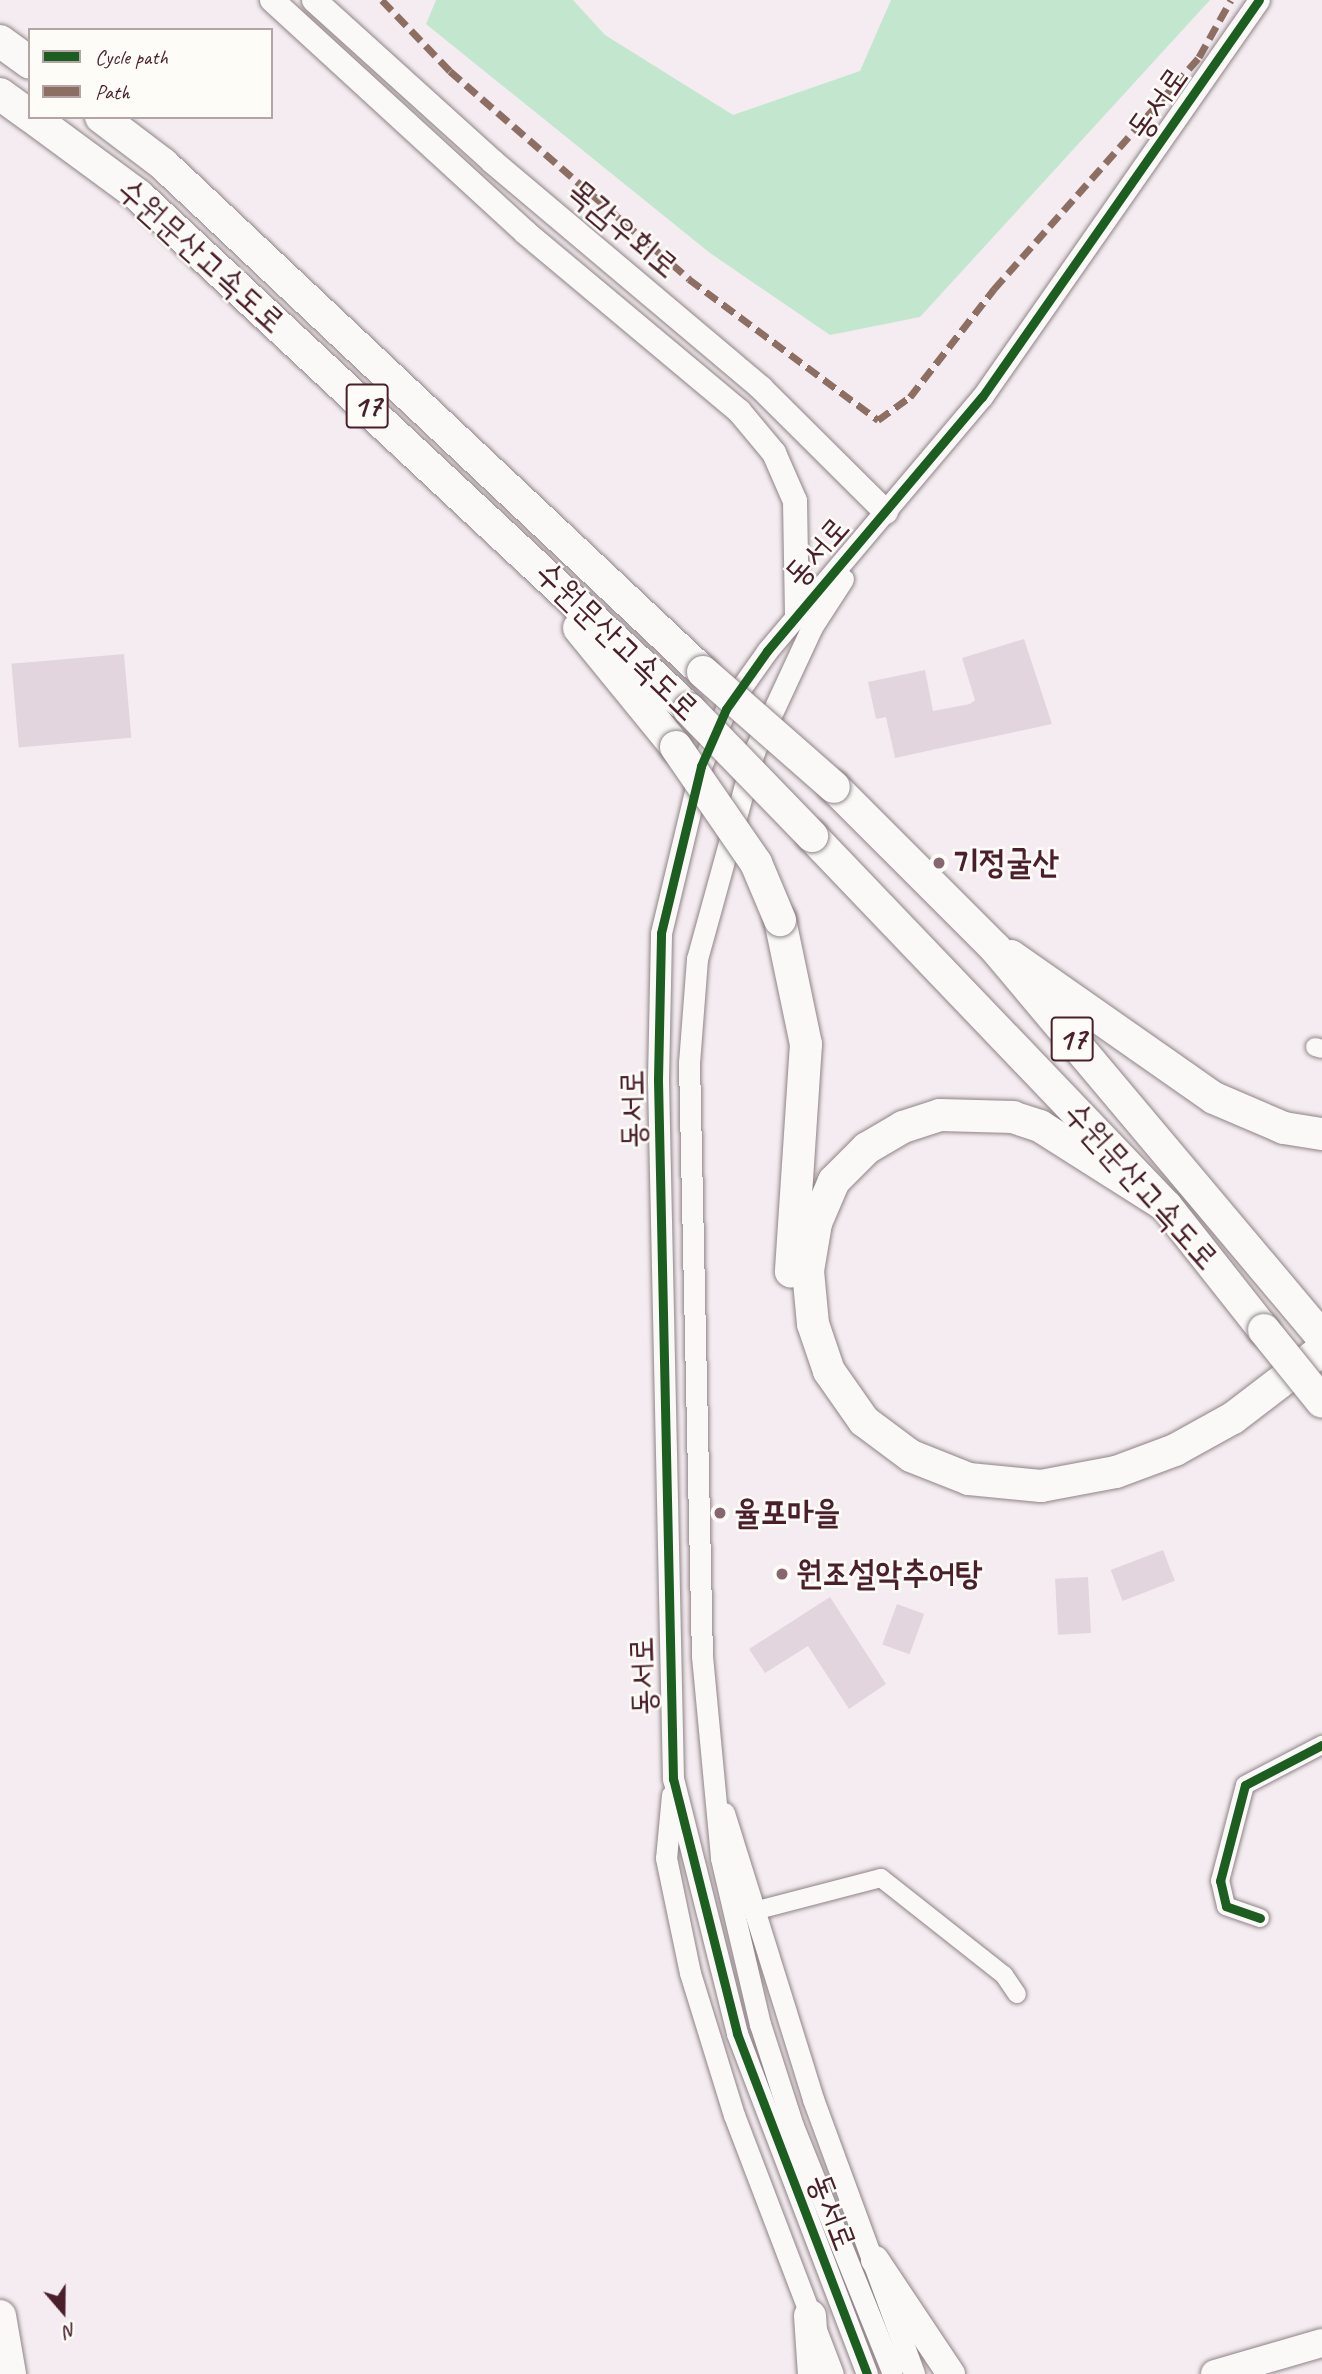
<!DOCTYPE html>
<meta charset="utf-8">
<style>
body{margin:0}
#map{position:relative;width:1322px;height:2374px;overflow:hidden;background:#f4ecf0;font-family:Caveat,"Poor Story",sans-serif}
div>[style]{position:absolute}
.green>*{inset:0;background:#c2e7ce}
.building>*{inset:0;background:#e3d5de;transform-origin:0 0}
.roads{filter:drop-shadow(0 0 2px #8f8387) drop-shadow(0 0 2px #8f8387)}
.minor>*{height:18px;margin:-9px;padding:0 9px;transform-origin:9px;border-radius:9px;background:#faf9f8}
.tertiary>*{height:21px;margin:-10.5px;padding:0 10.5px;transform-origin:10.5px;border-radius:10.5px;background:#faf9f8}
.secondary>*{height:24px;margin:-12px;padding:0 12px;transform-origin:12px;border-radius:12px;background:#faf9f8}
.trunk>*{height:28px;margin:-14px;padding:0 14px;transform-origin:14px;border-radius:14px;background:#faf9f8}
.motorway>*{height:32px;margin:-16px;padding:0 16px;transform-origin:16px;border-radius:16px;background:#faf9f8}
.bridges{filter:drop-shadow(0 0 2px #8f8387) drop-shadow(0 0 2px #8f8387)}
.motorway-bridge>*{height:32px;margin:-16px;padding:0 16px;transform-origin:16px;border-radius:16px;background:#faf9f8}
.quiet>*{height:7px;margin-top:-3.5px;transform-origin:0;background:repeating-linear-gradient(90deg,#8d6e63 0 14px,transparent 0 21px)}
.cycleway>*{height:9px;margin:-4.5px;padding:0 4.5px;transform-origin:4.5px;border-radius:4.5px;background:#1b5e20}
.dots>*{width:19px;height:19px;translate:-50% -50%;box-sizing:border-box;border:4px solid #fdfcf7;border-radius:50%}
span{translate:-50% -50%;white-space:nowrap;text-align:center;line-height:1.15;-webkit-text-stroke:5px #fdfcf7;paint-order:stroke}
.shield-label span{padding:2px 5px;background:#fdfcf7;border:2px solid;border-radius:5px;-webkit-text-stroke-width:0}
.shield-label{font-size:32px;color:#4a1f2b;font-weight:700}
.street-label{font-size:33px;color:#4a1f2b}
.poi-label{font-size:33px;color:#4a1f2b;font-weight:700}
.left{translate:0 -50%;text-align:left}
.legend{position:absolute;left:28px;top:28px;width:245px;height:91px;box-sizing:border-box;background:#fdfcf7;border:2px solid #b5a4a5;margin:0;padding:9px 12px;list-style:none;font-size:21px;color:#4a1f2b}
.legend li{display:flex;align-items:center;gap:14px;height:35px}
.legend b{width:35px;border:2px solid #b5a4a5}
.north{position:absolute;left:28px;top:2276px;width:70px;height:70px;-webkit-text-stroke:5px #fdfcf7;paint-order:stroke;rotate:160deg;font-size:19px;font-weight:700;line-height:28px;text-align:center;color:#4a1f2b}
.north::after{content:'';display:block;margin:auto;width:24px;height:32px;background:#4a1f2b;clip-path:polygon(50% 0,100% 100%,50% 72%,0 100%)}
</style>
<div id="map">
<div class="green">
<i style="clip-path:polygon(436px 0,573px 0,605px 35px,733px 115px,860px 71px,891px 0,1210px 0,920px 317px,830px 335px,710px 253px,426px 24px)"></i>
</div>
<div class="building">
<i style="clip-path:polygon(1024px 639px,1052px 724px,895px 758px,886px 717px,876px 719px,868px 682px,925px 670px,933px 711px,970px 704px,975px 700px,962px 658px)"></i>
<i style="left:124px;top:654px;width:84px;height:113px;rotate:85deg"></i>
<i style="left:1163px;top:1550px;width:33px;height:56px;rotate:69deg"></i>
<i style="left:1088px;top:1577px;width:56px;height:33px;rotate:87deg"></i>
<i style="clip-path:polygon(830px 1597px,886px 1684px,849px 1709px,808px 1646px,765px 1673px,749px 1649px)"></i>
<i style="left:897px;top:1604px;width:29px;height:43px;rotate:20deg"></i>
</div>
<div class="roads">
<div class="minor">
<i style="left:1315px;top:1047px;width:7px;rotate:16deg"></i>
<i style="left:758px;top:1910px;width:127px;rotate:-14.6deg"></i>
<i style="left:881px;top:1878px;width:157px;rotate:38.3deg"></i>
<i style="left:1004px;top:1975px;width:23px;rotate:56deg"></i>
<i style="left:1260px;top:1918px;width:36px;rotate:-161deg"></i>
<i style="left:1226px;top:1906px;width:26px;rotate:-103deg"></i>
<i style="left:1220px;top:1881px;width:99px;rotate:-75.4deg"></i>
<i style="left:1245px;top:1785px;width:87px;rotate:-27.5deg"></i>
</div>
<div class="tertiary">
<i style="left:843px;top:579px;width:57px;rotate:122.9deg"></i>
<i style="left:812px;top:627px;width:138px;rotate:114.9deg"></i>
<i style="left:754px;top:752px;width:215px;rotate:105.4deg"></i>
<i style="left:697px;top:959px;width:103px;rotate:94.4deg"></i>
<i style="left:689px;top:1062px;width:594px;rotate:88.75deg"></i>
<i style="left:702px;top:1656px;width:203px;rotate:84.6deg"></i>
<i style="left:721px;top:1858px;width:171px;rotate:76.8deg"></i>
<i style="left:760px;top:2024px;width:107px;rotate:72.1deg"></i>
<i style="left:793px;top:2126px;width:264px;rotate:68deg"></i>
<i style="left:672px;top:1795px;width:63px;rotate:95.4deg"></i>
<i style="left:666px;top:1858px;width:117px;rotate:78.2deg"></i>
<i style="left:690px;top:1973px;width:149px;rotate:72.8deg"></i>
<i style="left:734px;top:2115px;width:277px;rotate:69.1deg"></i>
<i style="left:724px;top:1813px;width:300px;rotate:72.7deg"></i>
<i style="left:813px;top:2099px;width:293px;rotate:69.8deg"></i>
<i style="left:867px;top:2374px;width:365px;rotate:-110.9deg"></i>
<i style="left:737px;top:2033px;width:262px;rotate:-104.1deg"></i>
<i style="left:673px;top:1779px;width:700px;rotate:-91.23deg"></i>
<i style="left:658px;top:1079px;width:146px;rotate:-88.8deg"></i>
<i style="left:661px;top:933px;width:172px;rotate:-76.5deg"></i>
<i style="left:701px;top:766px;width:62px;rotate:-66.3deg"></i>
<i style="left:726px;top:709px;width:71px;rotate:-54.7deg"></i>
<i style="left:767px;top:651px;width:333px;rotate:-49.8deg"></i>
<i style="left:982px;top:397px;width:484px;rotate:-55.1deg"></i>
</div>
<div class="secondary">
<i style="left:272px;top:0;width:345px;rotate:42.5deg"></i>
<i style="left:526px;top:233px;width:278px;rotate:39.9deg"></i>
<i style="left:739px;top:411px;width:55px;rotate:50.2deg"></i>
<i style="left:774px;top:453px;width:52px;rotate:66.4deg"></i>
<i style="left:795px;top:501px;width:115px;rotate:89deg"></i>
<i style="left:314px;top:0;width:241px;rotate:42.1deg"></i>
<i style="left:493px;top:162px;width:351px;rotate:40.1deg"></i>
<i style="left:761px;top:388px;width:176px;rotate:44.8deg"></i>
</div>
<div class="trunk">
<i style="left:875px;top:2260px;width:137px;rotate:56.3deg"></i>
<i style="left:1215px;top:2374px;width:111px;rotate:-16.2deg"></i>
</div>
<div class="motorway">
<i style="left:0;top:41px;width:37px;rotate:36deg"></i>
<i style="left:0;top:94px;width:37px;rotate:36deg"></i>
<i style="left:32px;top:117px;width:133px;rotate:36.4deg"></i>
<i style="left:139px;top:196px;width:752px;rotate:43.01deg"></i>
<i style="left:101px;top:117px;width:78px;rotate:37.2deg"></i>
<i style="left:163px;top:164px;width:741px;rotate:43.25deg"></i>
<i style="left:579px;top:628px;width:154px;rotate:50.8deg"></i>
<i style="left:834px;top:787px;width:228px;rotate:45deg"></i>
<i style="left:995px;top:948px;width:508px;rotate:49.95deg"></i>
<i style="left:812px;top:836px;width:512px;rotate:46.27deg"></i>
<i style="left:1166px;top:1206px;width:158px;rotate:51.7deg"></i>
<i style="left:780px;top:920px;width:127px;rotate:78.2deg"></i>
<i style="left:806px;top:1044px;width:228px;rotate:93.8deg"></i>
<i style="left:1011px;top:956px;width:248px;rotate:35deg"></i>
<i style="left:1214px;top:1098px;width:76px;rotate:23.2deg"></i>
<i style="left:1284px;top:1128px;width:38px;rotate:9deg"></i>
<i style="left:1166px;top:1206px;width:149px;rotate:-147.6deg"></i>
<i style="left:1040px;top:1126px;width:28px;rotate:-162deg"></i>
<i style="left:1013px;top:1117px;width:73px;rotate:-178.4deg"></i>
<i style="left:940px;top:1115px;width:39px;rotate:162deg"></i>
<i style="left:903px;top:1127px;width:42px;rotate:149.7deg"></i>
<i style="left:867px;top:1148px;width:47px;rotate:135deg"></i>
<i style="left:834px;top:1181px;width:46px;rotate:113.2deg"></i>
<i style="left:816px;top:1223px;width:49px;rotate:99.5deg"></i>
<i style="left:808px;top:1271px;width:53px;rotate:84.6deg"></i>
<i style="left:813px;top:1324px;width:50px;rotate:71.2deg"></i>
<i style="left:829px;top:1371px;width:61px;rotate:55deg"></i>
<i style="left:864px;top:1421px;width:59px;rotate:36.7deg"></i>
<i style="left:911px;top:1456px;width:62px;rotate:21.6deg"></i>
<i style="left:969px;top:1479px;width:72px;rotate:5.6deg"></i>
<i style="left:1041px;top:1486px;width:76px;rotate:-10.6deg"></i>
<i style="left:1116px;top:1472px;width:63px;rotate:-20.4deg"></i>
<i style="left:1175px;top:1450px;width:66px;rotate:-28.9deg"></i>
<i style="left:1233px;top:1418px;width:112px;rotate:-37.4deg"></i>
<i style="left:0;top:2316px;width:59px;rotate:80.2deg"></i>
<i style="left:810px;top:2316px;width:58px;rotate:86.1deg"></i>
</div>
</div>
<div class="bridges">
<div class="motorway-bridge">
<i style="left:703px;top:672px;width:174px;rotate:41.3deg"></i>
<i style="left:689px;top:709px;width:177px;rotate:45.9deg"></i>
<i style="left:676px;top:747px;width:141px;rotate:55.4deg"></i>
<i style="left:756px;top:863px;width:62px;rotate:67.2deg"></i>
<i style="left:1264px;top:1330px;width:92px;rotate:51.1deg"></i>
</div>
</div>
<div class="quiet">
<i style="left:382px;top:0;width:98px;rotate:46.2deg"></i>
<i style="left:450px;top:71px;width:317px;rotate:41deg"></i>
<i style="left:689px;top:279px;width:236px;rotate:36.7deg"></i>
<i style="left:878px;top:420px;width:39px;rotate:-36deg"></i>
<i style="left:910px;top:397px;width:137px;rotate:-52.1deg"></i>
<i style="left:994px;top:289px;width:310px;rotate:-48.5deg"></i>
<i style="left:1199px;top:57px;width:65px;rotate:-60.7deg"></i>
</div>
<div class="cycleway">
<i style="left:1260px;top:1918px;width:36px;rotate:-161deg"></i>
<i style="left:1226px;top:1906px;width:26px;rotate:-103deg"></i>
<i style="left:1220px;top:1881px;width:99px;rotate:-75.4deg"></i>
<i style="left:1245px;top:1785px;width:87px;rotate:-27.5deg"></i>
<i style="left:867px;top:2374px;width:365px;rotate:-110.9deg"></i>
<i style="left:737px;top:2033px;width:262px;rotate:-104.1deg"></i>
<i style="left:673px;top:1779px;width:700px;rotate:-91.23deg"></i>
<i style="left:658px;top:1079px;width:146px;rotate:-88.8deg"></i>
<i style="left:661px;top:933px;width:172px;rotate:-76.5deg"></i>
<i style="left:701px;top:766px;width:62px;rotate:-66.3deg"></i>
<i style="left:726px;top:709px;width:71px;rotate:-54.7deg"></i>
<i style="left:767px;top:651px;width:333px;rotate:-49.8deg"></i>
<i style="left:982px;top:397px;width:484px;rotate:-55.1deg"></i>
</div>
<div class="dots">
<i style="left:939px;top:863px;background:#866770"></i>
<i style="left:720px;top:1513px;background:#866770"></i>
<i style="left:782px;top:1574px;background:#866770"></i>
</div>
<div class="shield-label">
<span style="left:367px;top:406px">17</span>
<span style="left:1072px;top:1039px">17</span>
</div>
<div class="street-label">
<span style="left:1158px;top:103px;rotate:-55deg">동서로</span>
<span style="left:623px;top:229px;rotate:40deg">목감우회로</span>
<span style="left:201px;top:256px;rotate:42deg">수원문산고속도로</span>
<span style="left:817px;top:552px;rotate:-49deg">동서로</span>
<span style="left:617px;top:641px;rotate:44deg">수원문산고속도로</span>
<span style="left:633px;top:1109px;rotate:-91deg">동서로</span>
<span style="left:1141px;top:1186px;rotate:48deg">수원문산고속도로</span>
<span style="left:643px;top:1676px;rotate:-92deg">동서로</span>
<span style="left:832px;top:2212px;rotate:69deg">동서로</span>
</div>
<div class="poi-label">
<span class="left" style="left:953px;top:863px">기정굴산</span>
<span class="left" style="left:734px;top:1513px">율포마을</span>
<span class="left" style="left:796px;top:1574px">원조설악추어탕</span>
</div>
<ul class="legend">
<li><b style="height:9px;background:#1b5e20"></b>Cycle path</li>
<li><b style="height:9px;background:#8d6e63"></b>Path</li>
</ul>
<div class="north">N</div>
</div>
